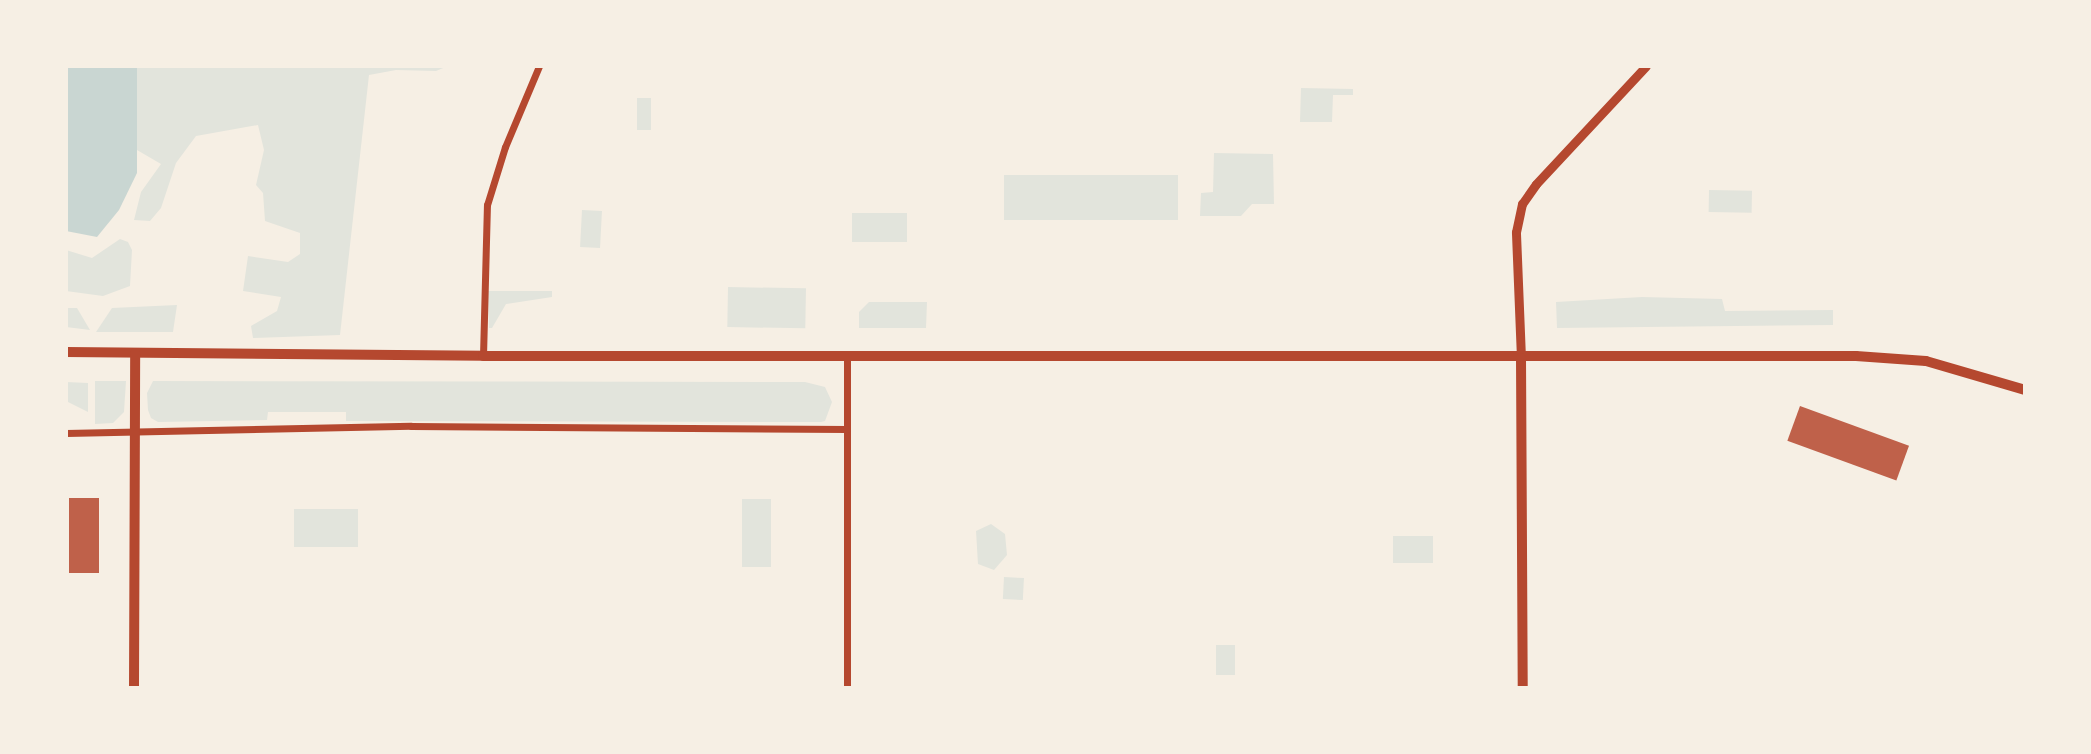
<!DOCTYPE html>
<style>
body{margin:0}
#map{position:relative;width:2091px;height:754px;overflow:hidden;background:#f6efe4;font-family:"Fira Sans",sans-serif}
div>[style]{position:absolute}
.green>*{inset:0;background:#e2e4dc;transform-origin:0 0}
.water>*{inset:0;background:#c9d6d2}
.building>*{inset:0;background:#bf614a;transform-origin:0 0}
.minor>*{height:7px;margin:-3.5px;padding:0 3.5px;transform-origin:3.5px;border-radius:3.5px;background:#b5482f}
.tertiary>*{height:9px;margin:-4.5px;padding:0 4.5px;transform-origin:4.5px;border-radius:4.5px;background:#b5482f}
.secondary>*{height:10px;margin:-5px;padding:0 5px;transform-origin:5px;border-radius:5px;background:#b5482f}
span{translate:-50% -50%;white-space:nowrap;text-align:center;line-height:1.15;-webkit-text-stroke:8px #f6efe4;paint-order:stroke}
.frame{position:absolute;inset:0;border:68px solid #f6efe4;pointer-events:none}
</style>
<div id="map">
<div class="green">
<i style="clip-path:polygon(137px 66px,448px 66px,436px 71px,396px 70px,369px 75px,340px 335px,253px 338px,251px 326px,277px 311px,281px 297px,243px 291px,248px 256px,288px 262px,300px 254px,300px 233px,265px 221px,263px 193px,256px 185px,264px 150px,258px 125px,196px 136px,176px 163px,161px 208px,150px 221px,134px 220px,141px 192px,161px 164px,137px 150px)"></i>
<i style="clip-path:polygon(1301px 88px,1353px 89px,1353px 95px,1333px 95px,1332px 122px,1300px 122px)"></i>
<i style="left:637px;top:98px;width:14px;height:32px"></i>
<i style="clip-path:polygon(1214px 153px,1273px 154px,1274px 204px,1252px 204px,1241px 216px,1200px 216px,1201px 193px,1213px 192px)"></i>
<i style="left:1178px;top:175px;width:45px;height:174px;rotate:90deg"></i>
<i style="left:1709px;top:190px;width:43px;height:22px;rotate:1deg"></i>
<i style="left:582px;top:210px;width:20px;height:37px;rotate:3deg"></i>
<i style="left:852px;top:213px;width:55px;height:29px"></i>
<i style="clip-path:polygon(120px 239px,128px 242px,132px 250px,130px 286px,103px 296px,66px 291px,66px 250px,92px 258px)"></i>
<i style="left:728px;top:287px;width:78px;height:40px;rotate:1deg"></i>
<i style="clip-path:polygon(488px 291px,552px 291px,552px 297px,506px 304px,492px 328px,489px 328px)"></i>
<i style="clip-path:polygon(1642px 297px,1722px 299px,1725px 311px,1833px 310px,1833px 325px,1557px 328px,1556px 302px)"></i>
<i style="clip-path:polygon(869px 302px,927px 302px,926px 328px,859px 328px,859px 312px)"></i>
<i style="clip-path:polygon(177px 305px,173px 332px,96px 332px,112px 308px)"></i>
<i style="clip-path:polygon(66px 308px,77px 308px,90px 330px,66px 327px)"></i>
<i style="clip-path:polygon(95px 381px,126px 381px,124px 412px,113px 423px,95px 424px)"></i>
<i style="clip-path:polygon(153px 381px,805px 382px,825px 387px,832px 402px,825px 421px,821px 422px,346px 421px,346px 412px,268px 412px,267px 420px,158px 422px,151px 418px,148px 410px,147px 393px)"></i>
<i style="clip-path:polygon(66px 382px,88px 383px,88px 412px,66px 401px)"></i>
<i style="left:742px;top:499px;width:29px;height:68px"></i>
<i style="left:358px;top:509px;width:38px;height:64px;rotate:90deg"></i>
<i style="clip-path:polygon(991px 524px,1005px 534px,1007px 555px,994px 570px,978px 564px,976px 531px)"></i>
<i style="left:1433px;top:536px;width:27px;height:40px;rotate:90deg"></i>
<i style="left:1004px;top:577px;width:20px;height:22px;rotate:3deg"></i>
<i style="left:1216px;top:645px;width:19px;height:30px"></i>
</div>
<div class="water">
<i style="clip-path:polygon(66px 66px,137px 66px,137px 173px,119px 210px,97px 237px,66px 231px)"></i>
</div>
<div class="building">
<i style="left:1800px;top:406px;width:116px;height:37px;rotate:20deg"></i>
<i style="left:69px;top:498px;width:30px;height:75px"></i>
</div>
<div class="minor">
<i style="left:847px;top:354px;width:334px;rotate:90deg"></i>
<i style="left:483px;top:356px;width:151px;rotate:-88.5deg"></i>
<i style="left:487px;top:205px;width:61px;rotate:-72.8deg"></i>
<i style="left:505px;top:147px;width:88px;rotate:-67.2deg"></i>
<i style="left:66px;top:433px;width:345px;rotate:-1.2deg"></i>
<i style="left:411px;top:426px;width:436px;rotate:0.4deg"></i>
</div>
<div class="tertiary">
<i style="left:1521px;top:358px;width:126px;rotate:-92.3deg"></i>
<i style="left:1516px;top:232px;width:29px;rotate:-78deg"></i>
<i style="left:1522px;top:204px;width:24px;rotate:-55deg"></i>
<i style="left:1536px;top:184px;width:161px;rotate:-47deg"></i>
</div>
<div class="secondary">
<i style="left:66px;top:352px;width:417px;rotate:0.5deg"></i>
<i style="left:483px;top:356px;width:1373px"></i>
<i style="left:1856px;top:356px;width:70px;rotate:4.1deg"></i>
<i style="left:1926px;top:361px;width:103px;rotate:16.3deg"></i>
<i style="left:1521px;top:358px;width:330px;rotate:89.7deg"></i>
<i style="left:134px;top:688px;width:335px;rotate:-89.8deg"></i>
</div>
<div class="frame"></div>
</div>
